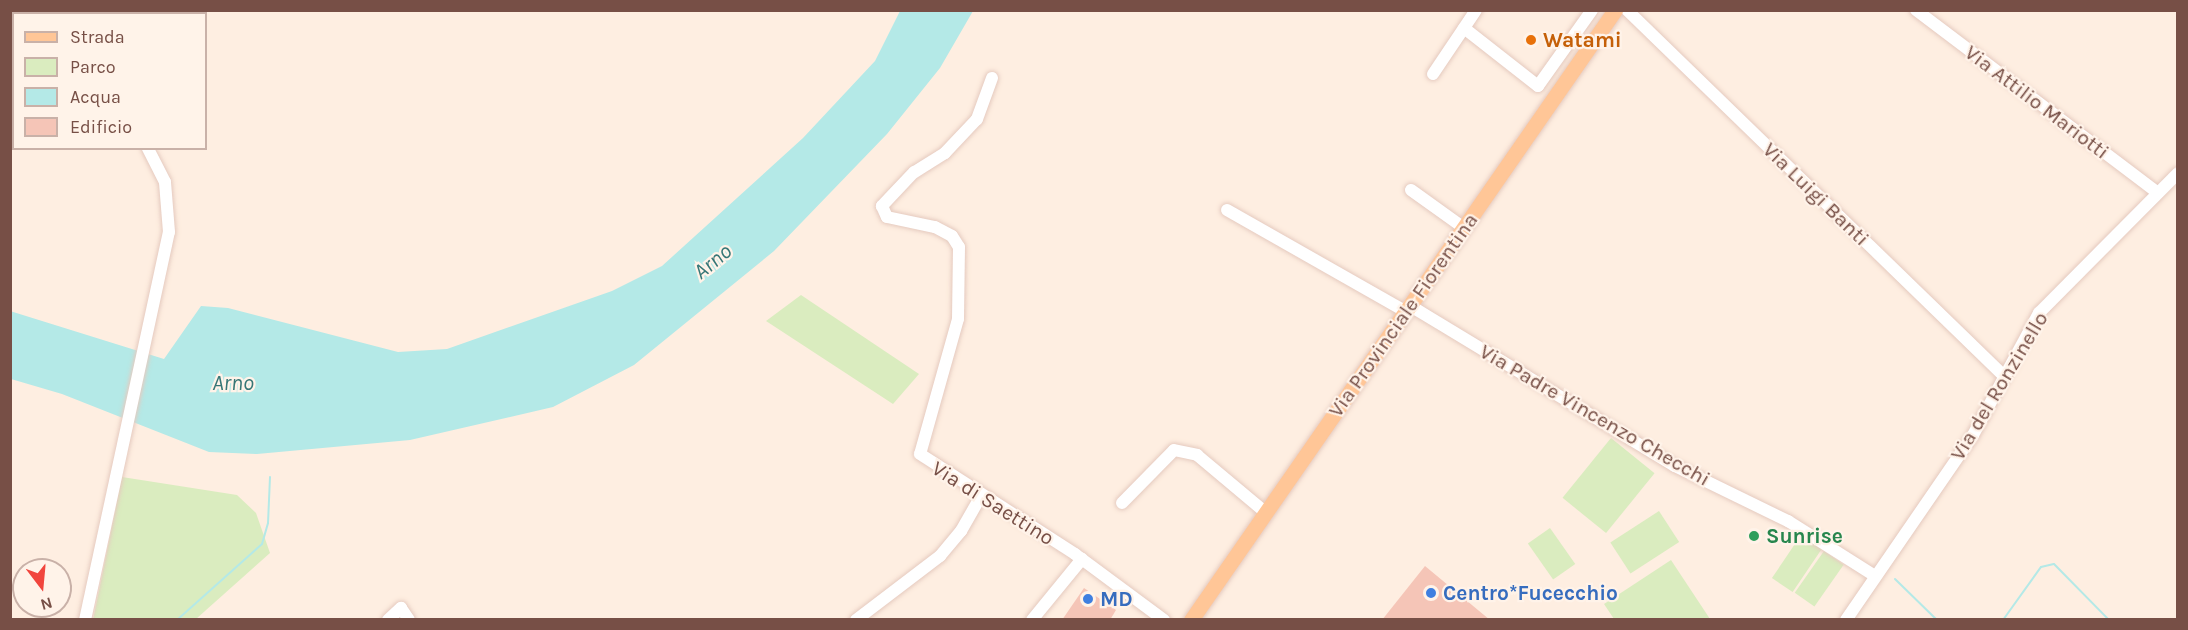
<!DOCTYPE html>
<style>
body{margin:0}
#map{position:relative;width:2188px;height:630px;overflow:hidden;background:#feeee1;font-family:Karla,sans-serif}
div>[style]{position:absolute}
.green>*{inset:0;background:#daecbf;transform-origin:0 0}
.water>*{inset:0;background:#b4e9e7}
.stream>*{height:2px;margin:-1px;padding:0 1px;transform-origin:1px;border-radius:1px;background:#b4e9e7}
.building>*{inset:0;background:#f5c5b7}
.roads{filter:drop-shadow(0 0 2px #e5cabf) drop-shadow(0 0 2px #e5cabf)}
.minor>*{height:12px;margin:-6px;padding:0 6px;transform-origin:6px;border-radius:6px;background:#fff}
.major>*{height:15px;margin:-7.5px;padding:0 7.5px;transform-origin:7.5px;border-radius:7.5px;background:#ffc697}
.dots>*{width:16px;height:16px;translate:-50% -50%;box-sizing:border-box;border:3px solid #fff3e9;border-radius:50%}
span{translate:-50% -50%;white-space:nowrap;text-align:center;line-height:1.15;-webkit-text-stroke:4.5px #fff3e9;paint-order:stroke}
.food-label{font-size:21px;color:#c56008;font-weight:700}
.left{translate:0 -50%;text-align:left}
.street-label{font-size:21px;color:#774f46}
.leisure-label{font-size:21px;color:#27864d;font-weight:700}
.shop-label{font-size:21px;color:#366cbe;font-weight:700}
.water-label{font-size:22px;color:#367676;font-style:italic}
.frame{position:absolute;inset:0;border:12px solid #774f46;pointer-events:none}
.legend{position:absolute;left:12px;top:12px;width:195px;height:138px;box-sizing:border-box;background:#fff3e9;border:2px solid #c9b1a8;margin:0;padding:8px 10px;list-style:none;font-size:18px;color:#774f46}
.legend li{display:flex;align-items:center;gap:12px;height:30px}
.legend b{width:30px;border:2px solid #c9b1a8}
.north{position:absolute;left:12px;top:558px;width:60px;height:60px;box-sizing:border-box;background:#fff3e9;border:2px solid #c9b1a8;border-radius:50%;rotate:164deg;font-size:16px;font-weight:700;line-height:24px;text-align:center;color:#774f46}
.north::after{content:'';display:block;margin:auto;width:21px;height:27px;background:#f1453d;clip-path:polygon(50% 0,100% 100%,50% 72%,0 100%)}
</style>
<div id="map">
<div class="green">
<i style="clip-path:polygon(801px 295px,919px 374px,893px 404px,766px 321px)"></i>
<i style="left:1611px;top:438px;width:56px;height:77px;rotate:39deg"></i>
<i style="clip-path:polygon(122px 477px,237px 495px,256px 513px,270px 553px,196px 619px,93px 620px)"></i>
<i style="left:1659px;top:511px;width:37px;height:58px;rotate:57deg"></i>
<i style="left:1550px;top:528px;width:44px;height:27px;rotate:55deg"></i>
<i style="left:1801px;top:535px;width:25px;height:52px;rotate:34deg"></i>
<i style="left:1824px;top:551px;width:24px;height:51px;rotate:35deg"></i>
<i style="clip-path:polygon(1671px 560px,1710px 619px,1614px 619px,1604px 604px)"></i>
</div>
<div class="water">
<i style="clip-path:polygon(900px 11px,973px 11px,940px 68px,887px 134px,774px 251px,634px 365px,553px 407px,410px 440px,257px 454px,209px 452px,62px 394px,11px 379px,10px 311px,164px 359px,201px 306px,228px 308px,398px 352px,447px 349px,612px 291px,662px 266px,803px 138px,875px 61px)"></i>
</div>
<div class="stream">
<i style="left:1895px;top:579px;width:59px;rotate:44.3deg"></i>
<i style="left:177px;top:620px;width:114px;rotate:-41.8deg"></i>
<i style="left:262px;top:544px;width:22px;rotate:-74deg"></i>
<i style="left:268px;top:523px;width:46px;rotate:-87.5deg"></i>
<i style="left:2003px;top:620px;width:65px;rotate:-54.4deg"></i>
<i style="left:2041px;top:567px;width:13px;rotate:-13deg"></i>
<i style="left:2054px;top:564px;width:78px;rotate:45.5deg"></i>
</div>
<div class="building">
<i style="clip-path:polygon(1425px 566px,1490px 620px,1382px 620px)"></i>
<i style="clip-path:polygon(1084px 588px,1116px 610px,1110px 620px,1062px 620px)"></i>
</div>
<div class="roads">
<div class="minor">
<i style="left:1627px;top:10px;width:527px;rotate:44.15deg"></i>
<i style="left:1916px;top:10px;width:303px;rotate:37.1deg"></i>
<i style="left:1464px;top:28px;width:94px;rotate:38.1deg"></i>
<i style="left:1538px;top:86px;width:93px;rotate:-54.6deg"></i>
<i style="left:10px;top:44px;width:4px;rotate:14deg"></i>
<i style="left:1433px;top:74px;width:77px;rotate:-56.1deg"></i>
<i style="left:992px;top:78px;width:44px;rotate:110.1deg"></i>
<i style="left:977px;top:119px;width:47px;rotate:133.3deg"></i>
<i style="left:945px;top:153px;width:36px;rotate:148deg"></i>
<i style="left:914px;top:172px;width:47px;rotate:133.3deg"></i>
<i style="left:882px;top:206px;width:12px;rotate:66deg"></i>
<i style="left:887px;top:217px;width:49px;rotate:11.8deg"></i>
<i style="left:935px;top:227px;width:19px;rotate:28deg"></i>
<i style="left:952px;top:236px;width:13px;rotate:58deg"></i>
<i style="left:959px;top:247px;width:72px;rotate:90.8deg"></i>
<i style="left:958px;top:319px;width:140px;rotate:105.7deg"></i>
<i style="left:920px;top:454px;width:184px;rotate:32.8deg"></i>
<i style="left:1075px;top:554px;width:111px;rotate:36.6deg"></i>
<i style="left:10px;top:91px;width:4px;rotate:-27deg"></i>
<i style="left:1411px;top:190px;width:65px;rotate:35.6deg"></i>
<i style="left:1227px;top:210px;width:205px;rotate:29.6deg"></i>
<i style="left:1409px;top:305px;width:311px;rotate:31.2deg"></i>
<i style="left:1675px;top:466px;width:126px;rotate:26deg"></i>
<i style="left:1788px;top:521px;width:103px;rotate:32.3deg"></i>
<i style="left:1122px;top:503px;width:74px;rotate:-45.5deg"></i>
<i style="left:1174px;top:450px;width:24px;rotate:12deg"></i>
<i style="left:1197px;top:455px;width:89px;rotate:40deg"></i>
<i style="left:85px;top:620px;width:397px;rotate:-77.8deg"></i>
<i style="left:169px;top:232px;width:50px;rotate:-94.6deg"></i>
<i style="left:165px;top:182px;width:38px;rotate:-117deg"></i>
<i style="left:388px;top:620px;width:18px;rotate:-43deg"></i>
<i style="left:401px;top:608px;width:14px;rotate:56deg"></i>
<i style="left:856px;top:620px;width:106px;rotate:-37.3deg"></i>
<i style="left:940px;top:556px;width:33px;rotate:-50deg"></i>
<i style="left:961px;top:531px;width:40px;rotate:-60.3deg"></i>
<i style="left:1032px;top:620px;width:79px;rotate:-50.7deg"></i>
<i style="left:1846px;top:620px;width:224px;rotate:-55.5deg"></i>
<i style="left:1973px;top:435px;width:139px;rotate:-61.6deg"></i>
<i style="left:2039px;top:313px;width:197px;rotate:-45.2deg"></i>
</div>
<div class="major">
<i style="left:1191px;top:620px;width:743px;rotate:-55.2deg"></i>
</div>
</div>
<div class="dots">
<i style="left:1531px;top:40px;background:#e8710a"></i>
<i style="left:1754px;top:536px;background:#2e9e5b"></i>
<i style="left:1431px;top:593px;background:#3f7fe0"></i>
<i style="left:1088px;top:599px;background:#3f7fe0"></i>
</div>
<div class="food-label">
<span class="left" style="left:1543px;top:40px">Watami</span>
</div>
<div class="street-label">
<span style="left:2037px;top:102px;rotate:37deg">Via Attilio Mariotti</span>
<span style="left:1816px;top:194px;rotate:44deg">Via Luigi Banti</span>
<span style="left:1403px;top:315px;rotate:-55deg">Via Provinciale Fiorentina</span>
<span style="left:1999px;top:386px;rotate:-59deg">Via del Ronzinello</span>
<span style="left:1595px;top:415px;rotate:30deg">Via Padre Vincenzo Checchi</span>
<span style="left:993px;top:503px;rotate:32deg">Via di Saettino</span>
</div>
<div class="leisure-label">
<span class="left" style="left:1766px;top:536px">Sunrise</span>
</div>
<div class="shop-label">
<span class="left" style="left:1443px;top:593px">Centro*Fucecchio</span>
<span class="left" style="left:1100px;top:599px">MD</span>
</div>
<div class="water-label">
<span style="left:713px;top:262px;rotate:-39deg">Arno</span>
<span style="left:233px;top:384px">Arno</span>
</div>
<div class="frame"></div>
<ul class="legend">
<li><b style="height:8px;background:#ffc697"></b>Strada</li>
<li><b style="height:16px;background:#daecbf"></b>Parco</li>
<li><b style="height:16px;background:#b4e9e7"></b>Acqua</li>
<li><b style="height:16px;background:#f5c5b7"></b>Edificio</li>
</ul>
<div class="north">N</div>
</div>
